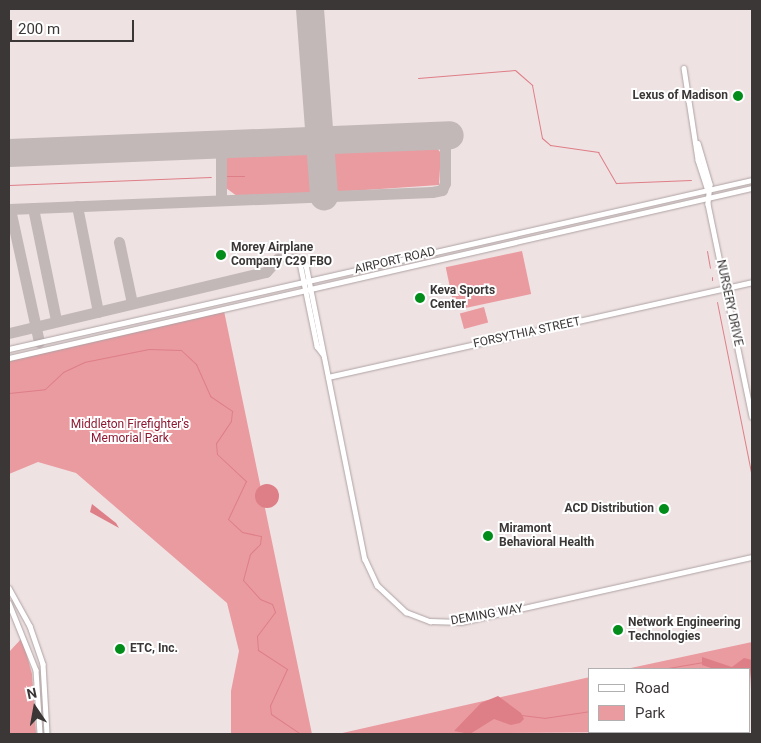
<!DOCTYPE html>
<style>
body{margin:0}
#map{position:relative;width:761px;height:743px;overflow:hidden;background:#efe2e3;font-family:Roboto,sans-serif}
div>[style]{position:absolute}
.green>*{inset:0;background:#ea9ba0;transform-origin:0 0}
.water>*{inset:0;background:#de7e86}
.round{border-radius:50%}
.stream>*{height:1px;margin:-0.5px;padding:0 0.5px;transform-origin:0.5px;border-radius:0.5px;background:#de7e86}
.taxiway>*{height:11px;margin:-5.5px;padding:0 5.5px;transform-origin:5.5px;border-radius:5.5px;background:#c3b8b8}
.runway>*{height:28px;margin:-14px;padding:0 14px;transform-origin:14px;border-radius:14px;background:#c3b8b8}
.roads{filter:drop-shadow(0 0 1px #aea2a3) drop-shadow(0 0 1px #aea2a3)}
.minor>*{height:4.5px;margin:-2.25px;padding:0 2.25px;transform-origin:2.25px;border-radius:2.25px;background:#fff}
.dots>*{width:14px;height:14px;translate:-50% -50%;box-sizing:border-box;border:2px solid #fff;border-radius:50%}
span{translate:-50% -50%;white-space:nowrap;text-align:center;line-height:1.15;-webkit-text-stroke:4px #fff;paint-order:stroke}
.poi-label{font-size:12px;color:#3c3737;font-weight:700}
.right{translate:-100% -50%;text-align:right}
.left{translate:0 -50%;text-align:left}
.street-label{font-size:12px;color:#3c3737}
.park-label{font-size:12px;color:#8d1a32}
.frame{position:absolute;inset:0;border:10px solid #3c3737;pointer-events:none}
.legend{position:absolute;left:588px;top:668px;width:162px;height:65px;box-sizing:border-box;background:#fff;border:1px solid #b1afaf;margin:0;padding:6px 9px;list-style:none;font-size:15px;color:#3c3737}
.legend li{display:flex;align-items:center;gap:10px;height:25px}
.legend b{width:25px;border:1px solid #b1afaf}
.north{position:absolute;left:10px;top:683px;width:50px;height:50px;-webkit-text-stroke:4px #fff;paint-order:stroke;rotate:348deg;font-size:14px;font-weight:700;line-height:20px;text-align:center;color:#3c3737}
.north::after{content:'';display:block;margin:auto;width:18px;height:22px;background:#3c3737;clip-path:polygon(50% 0,100% 100%,50% 72%,0 100%)}
.scale{position:absolute;left:10px;top:20px;width:124px;height:22px;box-sizing:border-box;border:2px solid #3c3737;border-top:0;padding-left:6px;font-size:15px;line-height:18px;white-space:nowrap;color:#3c3737;-webkit-text-stroke:4px #fff;paint-order:stroke}
</style>
<div id="map">
<div class="green">
<i style="clip-path:polygon(435px 146px,441px 153px,439px 185px,336px 192px,333px 149px)"></i>
<i style="clip-path:polygon(310px 150px,313px 193px,237px 196px,226px 188px,225px 158px,232px 153px)"></i>
<i style="left:522px;top:251px;width:44px;height:78px;rotate:78deg"></i>
<i style="left:484px;top:307px;width:16px;height:25px;rotate:75deg"></i>
<i style="clip-path:polygon(224px 311px,312px 734px,231px 734px,231px 691px,239px 651px,227px 603px,76px 473px,38px 462px,9px 474px,9px 360px)"></i>
<i style="clip-path:polygon(22px 638px,32px 674px,36px 734px,9px 734px,9px 652px)"></i>
<i style="clip-path:polygon(752px 642px,752px 711px,750px 669px,626px 669px)"></i>
<i style="clip-path:polygon(590px 677px,590px 732px,645px 732px,338px 734px)"></i>
</div>
<div class="water">
<i class="round" style="left:255px;top:484px;width:24px;height:24px"></i>
<i style="clip-path:polygon(92px 504px,116px 523px,119px 528px,90px 512px)"></i>
<i style="clip-path:polygon(702px 657px,732px 667px,744px 658px,752px 660px,752px 689px,750px 669px,714px 669px,702px 665px)"></i>
<i style="clip-path:polygon(498px 696px,521px 713px,524px 719px,520px 723px,511px 725px,494px 719px,470px 734px,454px 731px,481px 703px)"></i>
</div>
<div class="stream">
<i style="left:418px;top:78px;width:97px;rotate:-4.7deg"></i>
<i style="left:515px;top:70px;width:23px;rotate:41deg"></i>
<i style="left:532px;top:85px;width:54px;rotate:79.3deg"></i>
<i style="left:542px;top:138px;width:11px;rotate:41deg"></i>
<i style="left:550px;top:145px;width:49px;rotate:8.3deg"></i>
<i style="left:598px;top:152px;width:36px;rotate:60deg"></i>
<i style="left:616px;top:183px;width:75px;rotate:-2.3deg"></i>
<i style="left:226px;top:176px;width:18px"></i>
<i style="left:9px;top:185px;width:202px;rotate:-2.3deg"></i>
<i style="left:707px;top:251px;width:17px;rotate:80deg"></i>
<i style="left:712px;top:277px;width:3px;rotate:90deg"></i>
<i style="left:717px;top:302px;width:173px;rotate:78.7deg"></i>
<i style="left:9px;top:393px;width:36px;rotate:-6deg"></i>
<i style="left:45px;top:389px;width:25px;rotate:-43deg"></i>
<i style="left:63px;top:372px;width:23px;rotate:-25deg"></i>
<i style="left:84px;top:362px;width:66px;rotate:-11.3deg"></i>
<i style="left:149px;top:349px;width:32px;rotate:2deg"></i>
<i style="left:181px;top:350px;width:21px;rotate:43deg"></i>
<i style="left:196px;top:364px;width:35px;rotate:66deg"></i>
<i style="left:210px;top:396px;width:27px;rotate:34deg"></i>
<i style="left:232px;top:411px;width:10px;rotate:96deg"></i>
<i style="left:231px;top:421px;width:27px;rotate:124deg"></i>
<i style="left:216px;top:443px;width:11px;rotate:85deg"></i>
<i style="left:217px;top:454px;width:40px;rotate:43deg"></i>
<i style="left:246px;top:481px;width:42px;rotate:115.3deg"></i>
<i style="left:228px;top:519px;width:19px;rotate:43deg"></i>
<i style="left:242px;top:532px;width:19px;rotate:12deg"></i>
<i style="left:261px;top:536px;width:8px;rotate:97deg"></i>
<i style="left:260px;top:544px;width:14px;rotate:135deg"></i>
<i style="left:250px;top:554px;width:27px;rotate:105deg"></i>
<i style="left:243px;top:580px;width:25px;rotate:48deg"></i>
<i style="left:260px;top:599px;width:13px;rotate:23deg"></i>
<i style="left:272px;top:604px;width:9px;rotate:69deg"></i>
<i style="left:275px;top:612px;width:30px;rotate:127deg"></i>
<i style="left:257px;top:636px;width:14px;rotate:86deg"></i>
<i style="left:258px;top:650px;width:35px;rotate:33deg"></i>
<i style="left:287px;top:669px;width:40px;rotate:115deg"></i>
<i style="left:270px;top:705px;width:9px;rotate:84deg"></i>
<i style="left:271px;top:714px;width:36px;rotate:34deg"></i>
<i style="left:662px;top:669px;width:42px;rotate:-9.7deg"></i>
<i style="left:521px;top:715px;width:23px;rotate:7deg"></i>
<i style="left:544px;top:718px;width:47px;rotate:-8.7deg"></i>
</div>
<div class="taxiway">
<i style="left:221px;top:144px;width:55px;rotate:90deg"></i>
<i style="left:77px;top:206px;width:108px;rotate:78.8deg"></i>
<i style="left:33px;top:208px;width:114px;rotate:78.4deg"></i>
<i style="left:9px;top:209px;width:423px;rotate:-2.3deg"></i>
<i style="left:432px;top:192px;width:10px;rotate:-11deg"></i>
<i style="left:442px;top:190px;width:8px;rotate:-67deg"></i>
<i style="left:445px;top:183px;width:47px;rotate:-90deg"></i>
<i style="left:10px;top:209px;width:136px;rotate:77.7deg"></i>
<i style="left:119px;top:242px;width:62px;rotate:78deg"></i>
<i style="left:9px;top:333px;width:264px;rotate:-13.4deg"></i>
<i style="left:266px;top:272px;width:18px;rotate:-49deg"></i>
</div>
<div class="runway">
<i style="left:310px;top:9px;width:188px;rotate:85.7deg"></i>
<i style="left:9px;top:153px;width:441px;rotate:-2.3deg"></i>
</div>
<div class="roads">
<div class="minor">
<i style="left:684px;top:68px;width:93px;rotate:81.3deg"></i>
<i style="left:698px;top:160px;width:32px;rotate:72deg"></i>
<i style="left:698px;top:143px;width:43px;rotate:73.7deg"></i>
<i style="left:710px;top:184px;width:20px;rotate:96deg"></i>
<i style="left:708px;top:204px;width:217px;rotate:78.3deg"></i>
<i style="left:278px;top:258px;width:17px;rotate:-3deg"></i>
<i style="left:295px;top:257px;width:14px;rotate:36deg"></i>
<i style="left:306px;top:265px;width:300px;rotate:78.7deg"></i>
<i style="left:365px;top:559px;width:29px;rotate:65deg"></i>
<i style="left:377px;top:585px;width:40px;rotate:43deg"></i>
<i style="left:406px;top:612px;width:26px;rotate:21deg"></i>
<i style="left:430px;top:621px;width:31px;rotate:2deg"></i>
<i style="left:461px;top:622px;width:298px;rotate:-12.6deg"></i>
<i style="left:299px;top:258px;width:90px;rotate:78.4deg"></i>
<i style="left:317px;top:346px;width:10px;rotate:53deg"></i>
<i style="left:9px;top:349px;width:762px;rotate:-12.81deg"></i>
<i style="left:9px;top:358px;width:762px;rotate:-12.89deg"></i>
<i style="left:328px;top:377px;width:435px;rotate:-12.6deg"></i>
<i style="left:9px;top:588px;width:43px;rotate:61.1deg"></i>
<i style="left:30px;top:626px;width:40px;rotate:71.1deg"></i>
<i style="left:43px;top:664px;width:70px;rotate:86.7deg"></i>
<i style="left:9px;top:603px;width:72px;rotate:68.1deg"></i>
<i style="left:36px;top:670px;width:64px;rotate:86.4deg"></i>
</div>
</div>
<div class="dots">
<i style="left:738px;top:96px;background:#028c1a"></i>
<i style="left:221px;top:255px;background:#028c1a"></i>
<i style="left:420px;top:298px;background:#028c1a"></i>
<i style="left:664px;top:509px;background:#028c1a"></i>
<i style="left:488px;top:536px;background:#028c1a"></i>
<i style="left:618px;top:630px;background:#028c1a"></i>
<i style="left:120px;top:649px;background:#028c1a"></i>
</div>
<div class="poi-label">
<span class="right" style="left:728px;top:96px">Lexus of Madison</span>
<span class="left" style="left:231px;top:255px">Morey Airplane<br>Company C29 FBO</span>
<span class="left" style="left:430px;top:298px">Keva Sports<br>Center</span>
<span class="right" style="left:654px;top:509px">ACD Distribution</span>
<span class="left" style="left:499px;top:536px">Miramont<br>Behavioral Health</span>
<span class="left" style="left:628px;top:630px">Network Engineering<br>Technologies</span>
<span class="left" style="left:130px;top:649px">ETC, Inc.</span>
</div>
<div class="street-label">
<span style="left:395px;top:261px;rotate:-13deg">AIRPORT ROAD</span>
<span style="left:729px;top:303px;rotate:78deg">NURSERY DRIVE</span>
<span style="left:527px;top:333px;rotate:-12deg">FORSYTHIA STREET</span>
<span style="left:487px;top:615px;rotate:-10deg">DEMING WAY</span>
</div>
<div class="park-label">
<span style="left:130px;top:432px">Middleton Firefighter's<br>Memorial Park</span>
</div>
<div class="frame"></div>
<ul class="legend">
<li><b style="height:6px;background:#fff"></b>Road</li>
<li><b style="height:14px;background:#ea9ba0"></b>Park</li>
</ul>
<div class="north">N</div>
<div class="scale">200 m</div>
</div>
